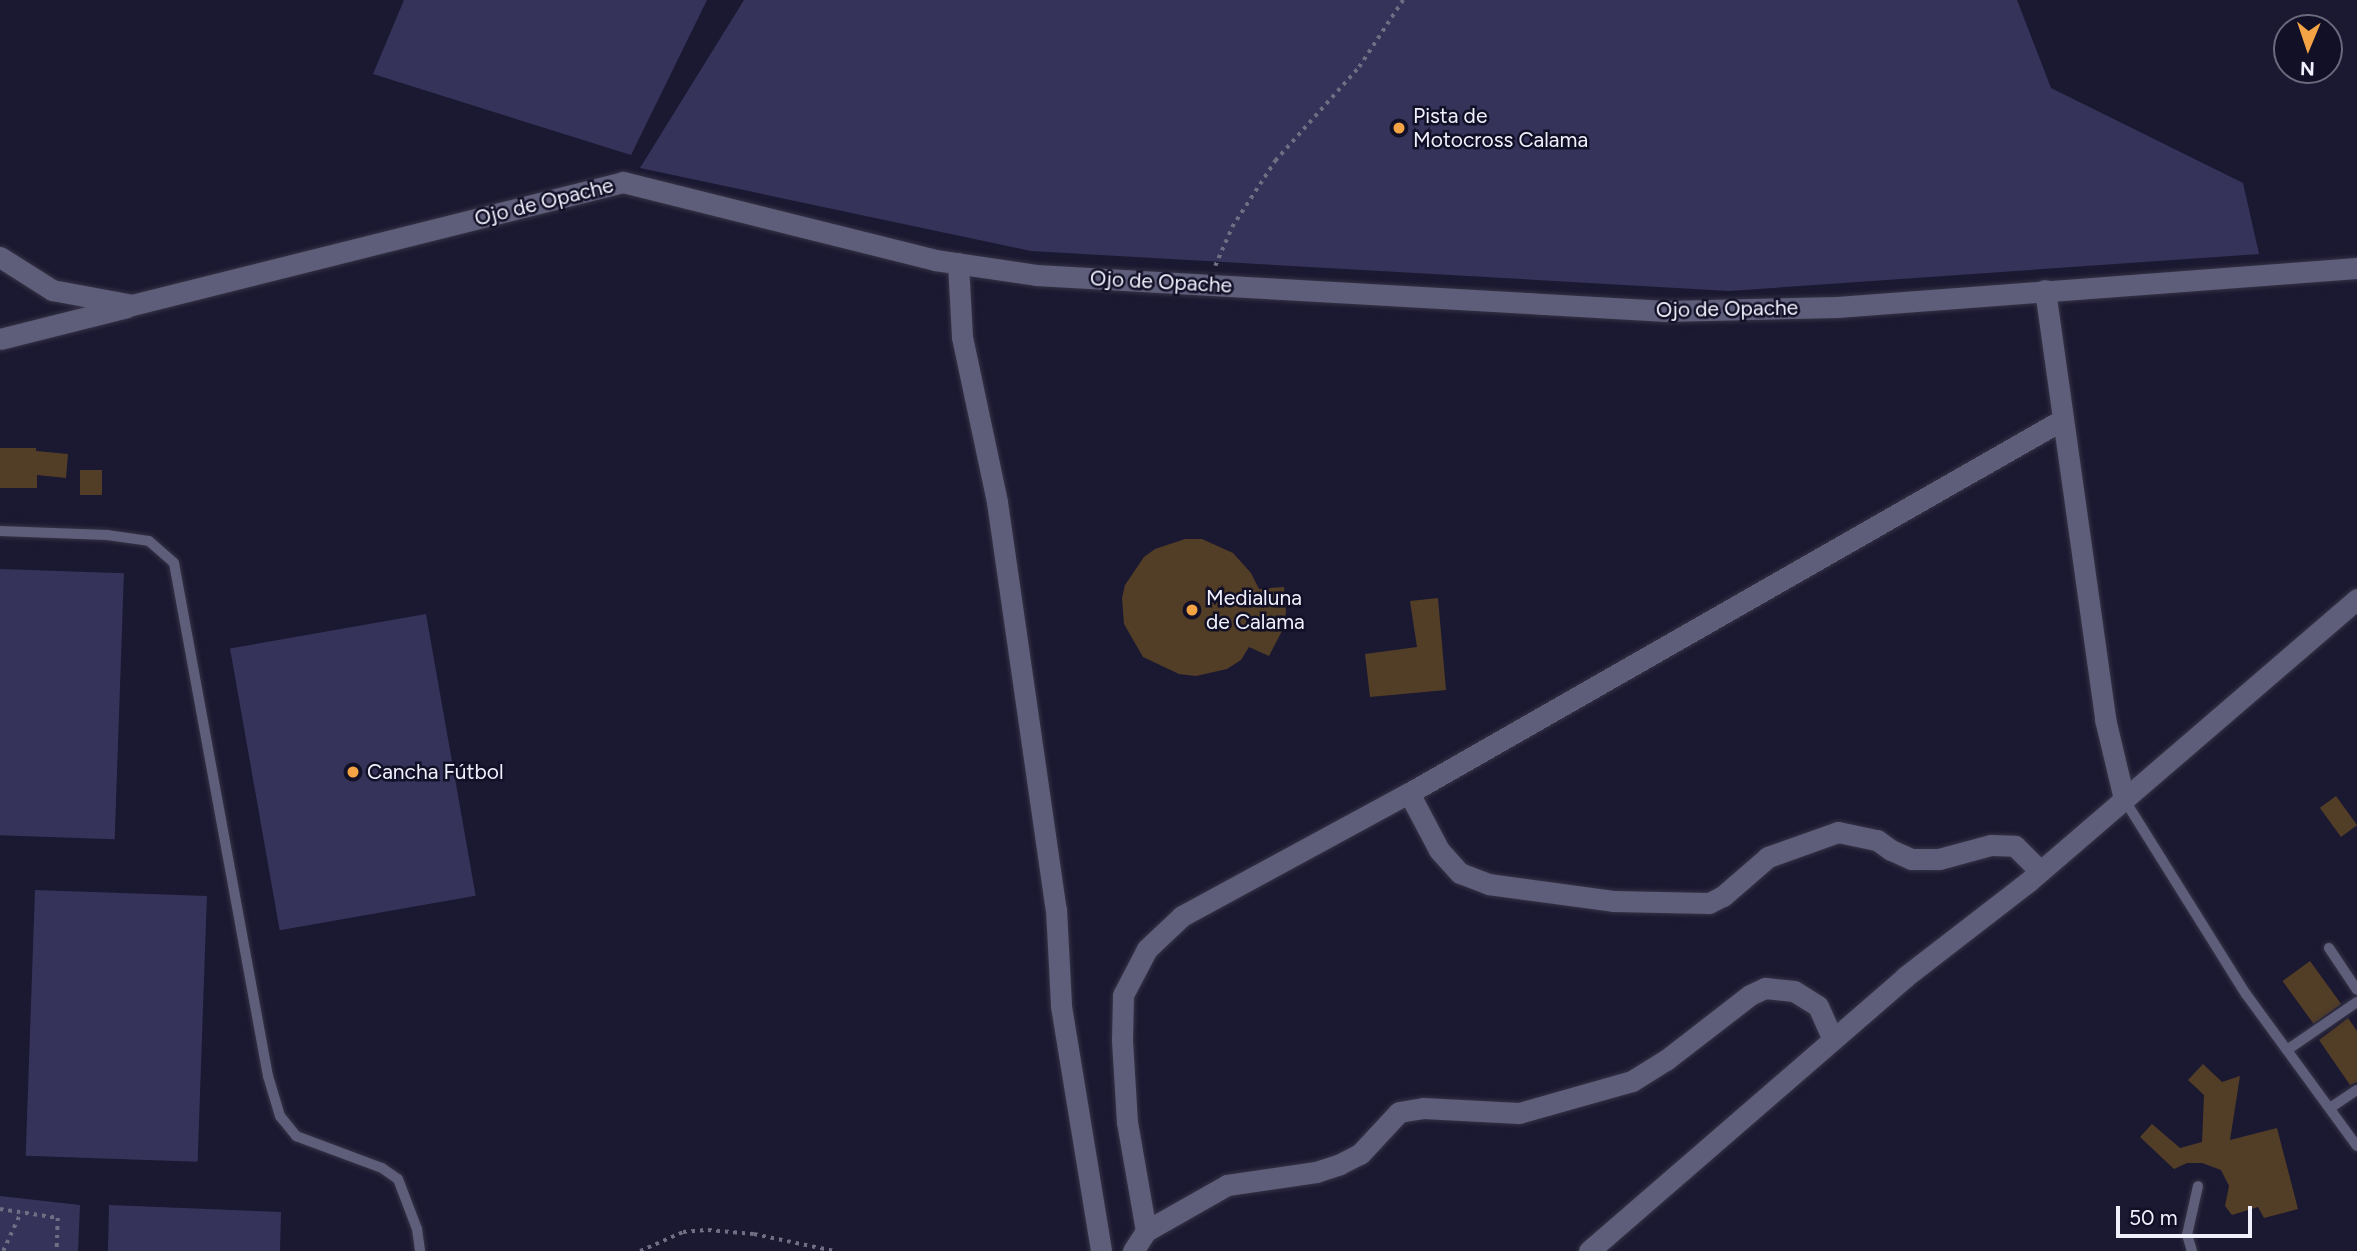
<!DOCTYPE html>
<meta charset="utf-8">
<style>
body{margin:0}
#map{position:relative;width:2357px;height:1251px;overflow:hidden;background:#1b1931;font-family:Figtree,sans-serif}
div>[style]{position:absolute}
.green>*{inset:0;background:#36335b;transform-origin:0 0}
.building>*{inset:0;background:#523d26;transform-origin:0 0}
.path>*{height:3.5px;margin-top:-1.75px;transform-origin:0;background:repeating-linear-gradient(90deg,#6f6e82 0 3.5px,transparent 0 8.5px)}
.roads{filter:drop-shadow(0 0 2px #363346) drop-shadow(0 0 2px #363346)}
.service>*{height:10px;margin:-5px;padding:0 5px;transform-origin:5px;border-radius:5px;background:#5e5d7a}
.minor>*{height:21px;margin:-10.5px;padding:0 10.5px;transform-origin:10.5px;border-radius:10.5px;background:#5e5d7a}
.dots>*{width:19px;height:19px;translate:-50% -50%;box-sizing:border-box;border:4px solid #121027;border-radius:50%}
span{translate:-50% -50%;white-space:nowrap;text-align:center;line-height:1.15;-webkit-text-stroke:5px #121027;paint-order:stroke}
.poi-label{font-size:21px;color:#f0f0fd}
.left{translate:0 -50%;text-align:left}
.street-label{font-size:21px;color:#f0f0fd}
.north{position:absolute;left:2273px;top:14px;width:70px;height:70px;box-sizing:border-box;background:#121027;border:2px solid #6b6a7d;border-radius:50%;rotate:182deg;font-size:19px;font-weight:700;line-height:28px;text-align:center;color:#f0f0fd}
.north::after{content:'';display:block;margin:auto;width:24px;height:32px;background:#f4a444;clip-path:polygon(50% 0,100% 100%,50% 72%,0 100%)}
.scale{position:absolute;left:2116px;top:1206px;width:136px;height:32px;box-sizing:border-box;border:4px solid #f0f0fd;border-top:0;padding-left:9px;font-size:21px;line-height:24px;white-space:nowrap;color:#f0f0fd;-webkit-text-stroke:5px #121027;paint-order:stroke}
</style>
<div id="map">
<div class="green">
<i style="clip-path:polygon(404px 0,707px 0,631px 155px,373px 74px)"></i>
<i style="clip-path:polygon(744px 0,2017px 0,2051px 88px,2243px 183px,2259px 254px,1729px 291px,1031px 251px,640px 168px)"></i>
<i style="left:0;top:569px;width:124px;height:266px;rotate:2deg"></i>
<i style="left:426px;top:614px;width:286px;height:199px;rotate:80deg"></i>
<i style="left:35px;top:890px;width:172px;height:266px;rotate:2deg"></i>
<i style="clip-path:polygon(0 1196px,80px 1205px,78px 1251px,0 1251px)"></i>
<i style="clip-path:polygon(109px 1205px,281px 1212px,280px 1251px,108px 1251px)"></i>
</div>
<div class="building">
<i style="clip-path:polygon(0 448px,36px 448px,36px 451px,68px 454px,66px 478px,37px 475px,37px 488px,0 488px)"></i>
<i style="left:80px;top:470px;width:22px;height:25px"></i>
<i style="clip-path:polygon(1185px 539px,1202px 539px,1233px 553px,1251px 573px,1259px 589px,1284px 587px,1286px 612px,1282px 631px,1269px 656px,1249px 647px,1241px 660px,1227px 669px,1196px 676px,1179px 674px,1143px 657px,1124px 624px,1122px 598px,1125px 585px,1144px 557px,1155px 549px)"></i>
<i style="clip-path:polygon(1438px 598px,1446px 690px,1370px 697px,1365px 654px,1417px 647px,1410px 601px)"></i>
<i style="left:2336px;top:796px;width:36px;height:20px;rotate:54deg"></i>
<i style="left:2310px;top:961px;width:53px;height:34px;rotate:54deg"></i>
<i style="clip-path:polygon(2348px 1018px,2357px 1031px,2357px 1082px,2350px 1085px,2319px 1040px)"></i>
<i style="clip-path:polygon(2203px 1064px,2222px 1082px,2240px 1076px,2230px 1140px,2277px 1128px,2298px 1209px,2264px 1218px,2258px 1207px,2232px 1215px,2225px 1206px,2229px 1186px,2221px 1170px,2202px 1163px,2187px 1163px,2174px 1169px,2140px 1137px,2152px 1124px,2180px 1148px,2202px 1142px,2204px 1095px,2188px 1080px)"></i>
</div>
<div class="path">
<i style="left:1215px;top:266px;width:43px;rotate:-66.4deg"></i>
<i style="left:1232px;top:227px;width:79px;rotate:-56.9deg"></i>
<i style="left:1275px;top:161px;width:126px;rotate:-48.2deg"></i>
<i style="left:1359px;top:67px;width:80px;rotate:-56.7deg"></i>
<i style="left:0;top:1209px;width:59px;rotate:8.8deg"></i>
<i style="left:58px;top:1218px;width:33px;rotate:92deg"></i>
<i style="left:3px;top:1251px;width:43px;rotate:-65.2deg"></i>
<i style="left:640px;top:1251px;width:47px;rotate:-23.8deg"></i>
<i style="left:683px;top:1232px;width:25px;rotate:-5deg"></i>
<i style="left:708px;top:1230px;width:46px;rotate:5deg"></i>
<i style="left:754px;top:1234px;width:82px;rotate:12deg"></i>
</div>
<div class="roads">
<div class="service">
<i style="left:0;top:531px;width:107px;rotate:2.1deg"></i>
<i style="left:107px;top:535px;width:42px;rotate:8.1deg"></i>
<i style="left:149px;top:541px;width:33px;rotate:41deg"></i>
<i style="left:174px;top:563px;width:522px;rotate:79.62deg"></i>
<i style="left:268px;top:1076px;width:42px;rotate:73.3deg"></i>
<i style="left:280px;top:1116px;width:26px;rotate:51deg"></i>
<i style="left:296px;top:1136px;width:92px;rotate:20.4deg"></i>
<i style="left:382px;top:1168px;width:19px;rotate:35deg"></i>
<i style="left:398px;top:1179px;width:53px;rotate:69.2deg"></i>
<i style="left:417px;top:1229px;width:22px;rotate:82deg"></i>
<i style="left:2124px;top:799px;width:230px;rotate:58deg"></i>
<i style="left:2246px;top:994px;width:188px;rotate:53.9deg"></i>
<i style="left:2329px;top:948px;width:50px;rotate:56.3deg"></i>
<i style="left:2287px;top:1050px;width:85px;rotate:-34.4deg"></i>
<i style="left:2330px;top:1108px;width:32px;rotate:-34deg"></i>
<i style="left:2192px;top:1251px;width:17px;rotate:-107deg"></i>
<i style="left:2187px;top:1235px;width:50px;rotate:-77.3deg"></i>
</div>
<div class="minor">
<i style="left:0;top:257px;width:62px;rotate:32.4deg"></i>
<i style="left:52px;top:290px;width:81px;rotate:10.6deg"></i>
<i style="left:132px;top:305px;width:506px;rotate:-14.06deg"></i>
<i style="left:623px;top:182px;width:322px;rotate:14deg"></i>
<i style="left:935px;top:260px;width:102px;rotate:8.4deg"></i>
<i style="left:1036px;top:275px;width:631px;rotate:3.27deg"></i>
<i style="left:1666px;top:311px;width:171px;rotate:-1.3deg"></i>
<i style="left:1837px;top:307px;width:521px;rotate:-4.29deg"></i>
<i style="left:958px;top:263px;width:74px;rotate:86.9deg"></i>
<i style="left:962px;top:337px;width:169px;rotate:78deg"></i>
<i style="left:997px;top:502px;width:411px;rotate:81.8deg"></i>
<i style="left:1056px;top:909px;width:97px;rotate:87deg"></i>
<i style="left:1061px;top:1006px;width:248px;rotate:80.7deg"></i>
<i style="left:2045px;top:290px;width:433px;rotate:82deg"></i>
<i style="left:2105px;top:719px;width:82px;rotate:76.6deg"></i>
<i style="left:0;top:339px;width:131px;rotate:-14.1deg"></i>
<i style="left:1409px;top:793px;width:64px;rotate:62.2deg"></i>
<i style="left:1439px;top:850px;width:31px;rotate:48deg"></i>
<i style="left:1460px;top:873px;width:30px;rotate:21deg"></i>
<i style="left:1488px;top:884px;width:126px;rotate:7.7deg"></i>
<i style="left:1613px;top:901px;width:96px;rotate:1.2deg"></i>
<i style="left:1709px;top:903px;width:16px;rotate:-27deg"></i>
<i style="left:1723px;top:896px;width:60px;rotate:-40.9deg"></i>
<i style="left:1768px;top:857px;width:74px;rotate:-19.7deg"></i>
<i style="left:1838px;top:832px;width:40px;rotate:12deg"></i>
<i style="left:1877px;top:840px;width:17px;rotate:36deg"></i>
<i style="left:1891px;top:850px;width:22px;rotate:24deg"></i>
<i style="left:1911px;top:859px;width:28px"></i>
<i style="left:1939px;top:859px;width:54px;rotate:-15.1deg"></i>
<i style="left:1991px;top:845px;width:24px;rotate:2deg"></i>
<i style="left:2015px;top:846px;width:35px;rotate:45deg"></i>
<i style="left:1146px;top:1231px;width:93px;rotate:-29.6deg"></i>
<i style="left:1227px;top:1185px;width:90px;rotate:-8.3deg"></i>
<i style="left:1316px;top:1172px;width:25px;rotate:-18deg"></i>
<i style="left:1340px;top:1164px;width:22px;rotate:-27deg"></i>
<i style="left:1360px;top:1154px;width:57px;rotate:-47.1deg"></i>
<i style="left:1399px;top:1112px;width:24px;rotate:-9deg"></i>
<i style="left:1423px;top:1108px;width:96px;rotate:3deg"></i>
<i style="left:1519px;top:1113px;width:117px;rotate:-15.8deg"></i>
<i style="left:1632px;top:1081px;width:40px;rotate:-32deg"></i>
<i style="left:1666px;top:1060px;width:106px;rotate:-37.7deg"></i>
<i style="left:1750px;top:995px;width:17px;rotate:-25deg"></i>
<i style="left:1765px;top:988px;width:29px;rotate:6deg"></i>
<i style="left:1794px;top:991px;width:28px;rotate:32deg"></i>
<i style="left:1818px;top:1006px;width:36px;rotate:66deg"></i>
<i style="left:1133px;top:1251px;width:24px;rotate:-57deg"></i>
<i style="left:1146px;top:1231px;width:111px;rotate:-99.9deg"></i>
<i style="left:1127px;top:1122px;width:82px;rotate:-93.5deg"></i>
<i style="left:1122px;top:1040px;width:45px;rotate:-88.7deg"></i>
<i style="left:1123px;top:995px;width:52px;rotate:-62.4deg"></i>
<i style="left:1147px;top:949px;width:48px;rotate:-43.3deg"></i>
<i style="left:1182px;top:916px;width:258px;rotate:-28.5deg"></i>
<i style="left:1409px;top:793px;width:752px;rotate:-29.74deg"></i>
<i style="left:1589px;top:1251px;width:418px;rotate:-40.9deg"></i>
<i style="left:1905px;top:977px;width:155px;rotate:-37.7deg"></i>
<i style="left:2028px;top:882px;width:434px;rotate:-40.7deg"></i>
</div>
</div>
<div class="dots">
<i style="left:1399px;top:128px;background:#f4a444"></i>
<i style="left:1192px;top:610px;background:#f4a444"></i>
<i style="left:353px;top:772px;background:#f4a444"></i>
</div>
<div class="poi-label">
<span class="left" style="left:1413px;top:128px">Pista de<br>Motocross Calama</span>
<span class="left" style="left:1206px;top:610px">Medialuna<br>de Calama</span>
<span class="left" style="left:367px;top:772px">Cancha Fútbol</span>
</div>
<div class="street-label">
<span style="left:544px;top:202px;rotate:-14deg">Ojo de Opache</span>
<span style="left:1161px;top:282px;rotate:3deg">Ojo de Opache</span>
<span style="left:1727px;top:309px;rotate:-1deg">Ojo de Opache</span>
</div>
<div class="north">N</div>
<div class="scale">50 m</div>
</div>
